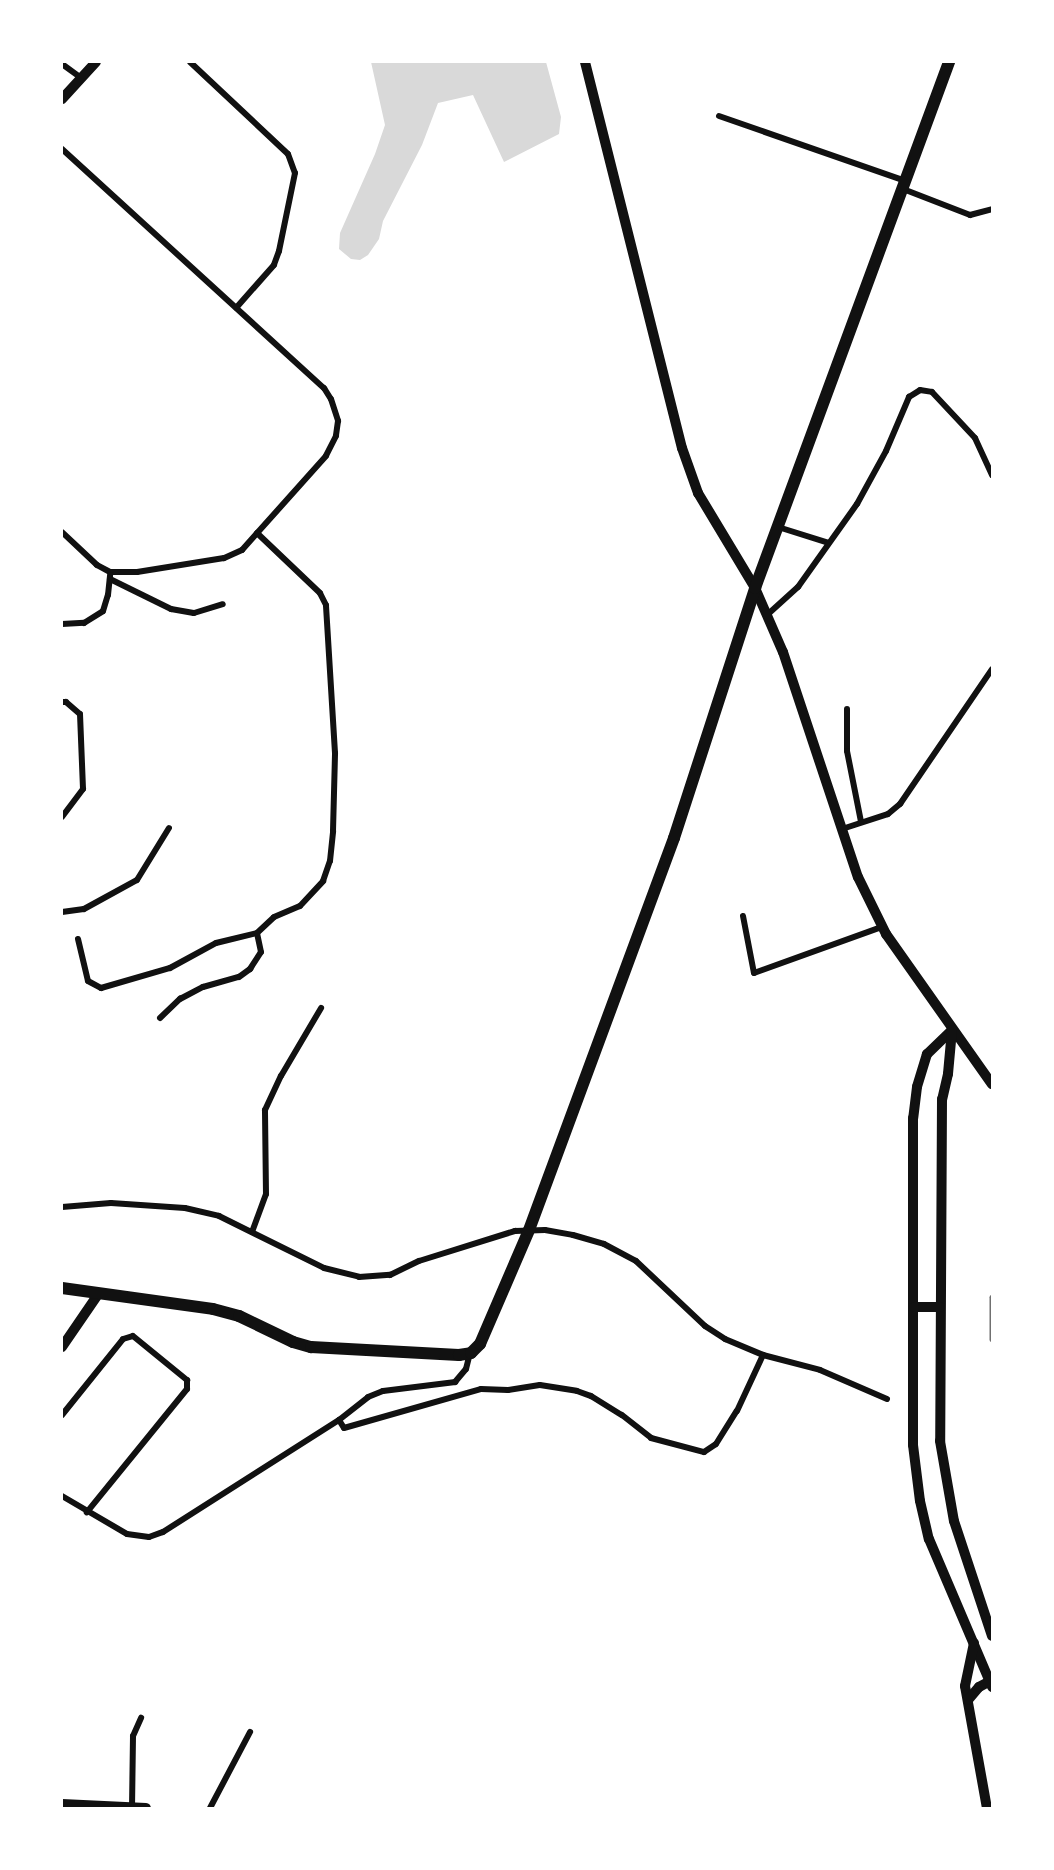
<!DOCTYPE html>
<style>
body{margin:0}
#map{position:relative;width:1054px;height:1870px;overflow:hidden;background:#fff;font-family:"IBM Plex Sans",sans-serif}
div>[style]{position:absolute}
.water>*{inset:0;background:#d9d9d9}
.minor>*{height:6px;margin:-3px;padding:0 3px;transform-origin:3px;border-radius:3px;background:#111}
.tertiary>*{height:10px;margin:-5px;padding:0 5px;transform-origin:5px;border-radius:5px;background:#111}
.secondary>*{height:12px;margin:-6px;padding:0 6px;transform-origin:6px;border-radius:6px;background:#111}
.rail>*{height:4.5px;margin:-2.25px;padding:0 2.25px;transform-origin:2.25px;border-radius:2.25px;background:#707070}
span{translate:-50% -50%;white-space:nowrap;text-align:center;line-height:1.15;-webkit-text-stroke:6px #fff;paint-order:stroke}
.frame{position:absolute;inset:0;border:63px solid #fff;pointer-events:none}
</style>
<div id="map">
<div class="water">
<i style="clip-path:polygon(371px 62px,546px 62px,561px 117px,559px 134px,504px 162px,473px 95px,438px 103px,422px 145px,383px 221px,379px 239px,368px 255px,360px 260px,351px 259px,339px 249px,340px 233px,375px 154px,385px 125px)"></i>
</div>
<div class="minor">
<i style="left:190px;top:62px;width:134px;rotate:43.2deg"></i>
<i style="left:288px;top:154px;width:20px;rotate:70deg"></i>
<i style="left:295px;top:173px;width:80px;rotate:101.6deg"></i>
<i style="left:279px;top:251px;width:15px;rotate:110deg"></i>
<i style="left:274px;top:265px;width:57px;rotate:131.5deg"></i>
<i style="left:62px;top:64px;width:24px;rotate:36deg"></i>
<i style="left:719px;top:116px;width:198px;rotate:19.2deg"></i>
<i style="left:62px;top:149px;width:355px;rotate:42.4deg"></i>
<i style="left:324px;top:388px;width:13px;rotate:58deg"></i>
<i style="left:331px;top:399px;width:23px;rotate:72deg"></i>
<i style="left:338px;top:421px;width:15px;rotate:98deg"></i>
<i style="left:336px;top:436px;width:22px;rotate:117deg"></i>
<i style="left:326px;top:456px;width:126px;rotate:131.8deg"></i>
<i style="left:242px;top:550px;width:20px;rotate:156deg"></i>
<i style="left:224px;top:558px;width:88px;rotate:170.9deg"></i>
<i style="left:137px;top:572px;width:27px;rotate:180deg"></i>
<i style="left:110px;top:572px;width:15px;rotate:-152deg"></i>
<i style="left:97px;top:565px;width:48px;rotate:-136.7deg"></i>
<i style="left:903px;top:189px;width:72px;rotate:21.2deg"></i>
<i style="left:970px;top:215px;width:23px;rotate:-15deg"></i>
<i style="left:778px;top:527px;width:53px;rotate:17.4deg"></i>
<i style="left:110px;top:579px;width:68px;rotate:26.2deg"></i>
<i style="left:171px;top:609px;width:23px;rotate:10deg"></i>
<i style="left:194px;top:613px;width:30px;rotate:-17deg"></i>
<i style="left:767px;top:615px;width:42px;rotate:-42.1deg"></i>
<i style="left:798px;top:587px;width:102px;rotate:-54.6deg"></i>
<i style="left:857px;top:504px;width:60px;rotate:-61.3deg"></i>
<i style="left:886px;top:451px;width:59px;rotate:-66.9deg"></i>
<i style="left:909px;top:397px;width:13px;rotate:-32deg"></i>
<i style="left:920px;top:390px;width:12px;rotate:9deg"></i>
<i style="left:932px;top:392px;width:63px;rotate:46.9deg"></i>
<i style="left:975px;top:438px;width:41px;rotate:65.3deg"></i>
<i style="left:62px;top:624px;width:22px;rotate:-3deg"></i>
<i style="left:84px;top:623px;width:22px;rotate:-32deg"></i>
<i style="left:103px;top:611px;width:17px;rotate:-73deg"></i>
<i style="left:108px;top:595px;width:20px;rotate:-84deg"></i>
<i style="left:62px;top:702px;width:4px"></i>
<i style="left:66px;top:702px;width:18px;rotate:41deg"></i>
<i style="left:80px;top:714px;width:75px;rotate:87.7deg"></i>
<i style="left:83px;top:789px;width:35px;rotate:127deg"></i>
<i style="left:847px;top:709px;width:42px;rotate:90deg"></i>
<i style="left:847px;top:751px;width:72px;rotate:78.8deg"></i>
<i style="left:842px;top:829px;width:48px;rotate:-18.1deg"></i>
<i style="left:888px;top:814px;width:16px;rotate:-40deg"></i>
<i style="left:900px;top:804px;width:163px;rotate:-55.7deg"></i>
<i style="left:62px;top:912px;width:22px;rotate:-8deg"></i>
<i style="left:84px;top:909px;width:60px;rotate:-28.7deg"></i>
<i style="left:137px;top:880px;width:61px;rotate:-58.4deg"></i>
<i style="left:743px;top:916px;width:58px;rotate:79.1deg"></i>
<i style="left:754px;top:973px;width:136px;rotate:-19.8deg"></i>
<i style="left:78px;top:939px;width:43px;rotate:76.6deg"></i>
<i style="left:88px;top:981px;width:15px;rotate:28deg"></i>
<i style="left:101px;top:988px;width:72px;rotate:-16.2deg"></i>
<i style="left:170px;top:968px;width:52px;rotate:-28.5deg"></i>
<i style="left:216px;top:943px;width:42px;rotate:-13.7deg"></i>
<i style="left:257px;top:933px;width:23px;rotate:-43deg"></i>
<i style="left:274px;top:917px;width:28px;rotate:-23deg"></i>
<i style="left:300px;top:906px;width:34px;rotate:-47deg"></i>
<i style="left:323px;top:881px;width:21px;rotate:-71deg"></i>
<i style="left:330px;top:861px;width:30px;rotate:-84deg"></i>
<i style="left:333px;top:831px;width:78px;rotate:-88.5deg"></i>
<i style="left:335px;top:753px;width:148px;rotate:-93.5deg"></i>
<i style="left:326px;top:605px;width:13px;rotate:-117deg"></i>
<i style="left:320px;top:593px;width:87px;rotate:-136.4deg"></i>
<i style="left:160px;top:1018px;width:28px;rotate:-44deg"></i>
<i style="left:180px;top:999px;width:26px;rotate:-28deg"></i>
<i style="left:203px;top:987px;width:37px;rotate:-16deg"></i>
<i style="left:239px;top:977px;width:14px;rotate:-36deg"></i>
<i style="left:250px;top:969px;width:20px;rotate:-57deg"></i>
<i style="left:261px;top:952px;width:19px;rotate:-102deg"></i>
<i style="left:62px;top:1207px;width:49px;rotate:-4.7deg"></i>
<i style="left:111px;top:1203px;width:74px;rotate:3.9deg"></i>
<i style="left:185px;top:1208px;width:35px;rotate:13deg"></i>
<i style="left:219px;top:1216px;width:117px;rotate:26.3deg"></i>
<i style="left:324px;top:1268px;width:36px;rotate:14deg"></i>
<i style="left:359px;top:1277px;width:31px;rotate:-4deg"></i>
<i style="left:390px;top:1275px;width:32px;rotate:-26deg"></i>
<i style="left:419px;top:1261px;width:101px;rotate:-17.4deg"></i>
<i style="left:515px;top:1231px;width:30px;rotate:-2deg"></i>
<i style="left:545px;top:1230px;width:28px;rotate:10deg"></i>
<i style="left:573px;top:1235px;width:32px;rotate:16deg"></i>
<i style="left:604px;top:1244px;width:36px;rotate:28deg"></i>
<i style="left:636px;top:1261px;width:95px;rotate:43.3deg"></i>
<i style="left:705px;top:1326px;width:24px;rotate:33deg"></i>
<i style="left:725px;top:1339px;width:41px;rotate:22.8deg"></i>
<i style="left:763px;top:1355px;width:59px;rotate:14.7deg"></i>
<i style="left:820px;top:1370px;width:73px;rotate:23.4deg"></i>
<i style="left:252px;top:1232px;width:40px;rotate:-69.8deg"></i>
<i style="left:266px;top:1194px;width:84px;rotate:-90.7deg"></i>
<i style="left:265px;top:1110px;width:38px;rotate:-65deg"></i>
<i style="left:281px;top:1076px;width:79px;rotate:-59.5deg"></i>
<i style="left:62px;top:1415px;width:97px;rotate:-51.2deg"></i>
<i style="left:123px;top:1339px;width:10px;rotate:-17deg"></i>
<i style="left:133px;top:1336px;width:70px;rotate:39.2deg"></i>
<i style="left:187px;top:1380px;width:9px;rotate:90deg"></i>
<i style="left:187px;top:1389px;width:159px;rotate:129.1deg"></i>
<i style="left:339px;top:1420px;width:9px;rotate:58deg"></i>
<i style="left:344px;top:1428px;width:142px;rotate:-15.9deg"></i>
<i style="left:481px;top:1389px;width:27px;rotate:2deg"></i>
<i style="left:508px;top:1390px;width:32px;rotate:-9deg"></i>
<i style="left:540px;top:1385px;width:37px;rotate:9deg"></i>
<i style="left:577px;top:1391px;width:15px;rotate:20deg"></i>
<i style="left:591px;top:1396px;width:36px;rotate:32deg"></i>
<i style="left:622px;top:1415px;width:37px;rotate:38deg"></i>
<i style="left:651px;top:1438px;width:55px;rotate:14.8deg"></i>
<i style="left:704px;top:1452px;width:14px;rotate:-34deg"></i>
<i style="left:716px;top:1444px;width:39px;rotate:-58deg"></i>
<i style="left:737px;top:1411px;width:62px;rotate:-65.1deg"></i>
<i style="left:62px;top:1496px;width:75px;rotate:30.3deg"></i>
<i style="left:127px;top:1534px;width:22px;rotate:8deg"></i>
<i style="left:149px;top:1537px;width:15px;rotate:-20deg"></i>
<i style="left:163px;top:1532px;width:209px;rotate:-32.5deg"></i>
<i style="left:339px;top:1420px;width:37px;rotate:-38deg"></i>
<i style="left:368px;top:1397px;width:16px;rotate:-22deg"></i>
<i style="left:383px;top:1391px;width:73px;rotate:-7.1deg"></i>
<i style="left:455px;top:1382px;width:17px;rotate:-50deg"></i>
<i style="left:466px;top:1369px;width:16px;rotate:-76deg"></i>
<i style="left:132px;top:1808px;width:72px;rotate:-89.2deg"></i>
<i style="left:133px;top:1736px;width:20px;rotate:-66deg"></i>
<i style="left:210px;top:1808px;width:86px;rotate:-62.2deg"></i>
</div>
<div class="tertiary">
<i style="left:585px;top:62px;width:398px;rotate:75.9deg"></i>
<i style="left:682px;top:448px;width:48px;rotate:70.4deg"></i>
<i style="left:698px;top:493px;width:111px;rotate:59deg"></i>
<i style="left:755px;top:588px;width:70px;rotate:66.4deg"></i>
<i style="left:783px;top:652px;width:237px;rotate:71.6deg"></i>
<i style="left:858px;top:877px;width:64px;rotate:63.8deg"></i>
<i style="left:886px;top:934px;width:184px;rotate:54.8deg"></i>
<i style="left:62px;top:99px;width:50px;rotate:-47.4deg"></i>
<i style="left:952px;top:1030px;width:35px;rotate:136deg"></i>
<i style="left:927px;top:1054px;width:34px;rotate:107deg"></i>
<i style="left:917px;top:1087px;width:31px;rotate:97deg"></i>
<i style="left:913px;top:1118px;width:327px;rotate:90deg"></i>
<i style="left:913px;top:1445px;width:56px;rotate:82.9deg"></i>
<i style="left:920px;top:1501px;width:39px;rotate:77deg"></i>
<i style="left:929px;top:1539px;width:161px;rotate:66.9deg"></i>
<i style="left:952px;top:1030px;width:44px;rotate:95.2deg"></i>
<i style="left:948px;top:1074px;width:26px;rotate:103deg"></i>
<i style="left:942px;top:1099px;width:342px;rotate:90.3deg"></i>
<i style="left:940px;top:1441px;width:81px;rotate:80.1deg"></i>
<i style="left:954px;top:1521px;width:121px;rotate:71.7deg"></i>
<i style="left:914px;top:1307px;width:26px"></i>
<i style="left:62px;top:1347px;width:65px;rotate:-55.6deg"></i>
<i style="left:974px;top:1643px;width:44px;rotate:101.8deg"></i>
<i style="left:965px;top:1686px;width:124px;rotate:79.8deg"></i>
<i style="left:968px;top:1700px;width:17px;rotate:-50deg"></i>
<i style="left:979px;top:1687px;width:15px;rotate:-28deg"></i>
<i style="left:62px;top:1804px;width:84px;rotate:2.7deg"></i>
</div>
<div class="secondary">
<i style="left:62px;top:1288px;width:152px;rotate:7.9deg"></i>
<i style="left:213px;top:1309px;width:27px;rotate:15deg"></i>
<i style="left:239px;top:1316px;width:60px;rotate:25.7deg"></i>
<i style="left:293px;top:1342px;width:19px;rotate:16deg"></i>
<i style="left:311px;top:1347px;width:148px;rotate:3.1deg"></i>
<i style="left:459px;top:1355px;width:12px;rotate:-9deg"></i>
<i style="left:471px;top:1353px;width:13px;rotate:-45deg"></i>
<i style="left:480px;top:1344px;width:124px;rotate:-66.7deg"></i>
<i style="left:529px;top:1230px;width:418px;rotate:-69.7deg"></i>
<i style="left:674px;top:838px;width:263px;rotate:-72deg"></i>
<i style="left:755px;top:588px;width:561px;rotate:-69.75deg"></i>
</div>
<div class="rail">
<i style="left:992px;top:1297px;width:42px;rotate:90deg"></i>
</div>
<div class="frame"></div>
</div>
